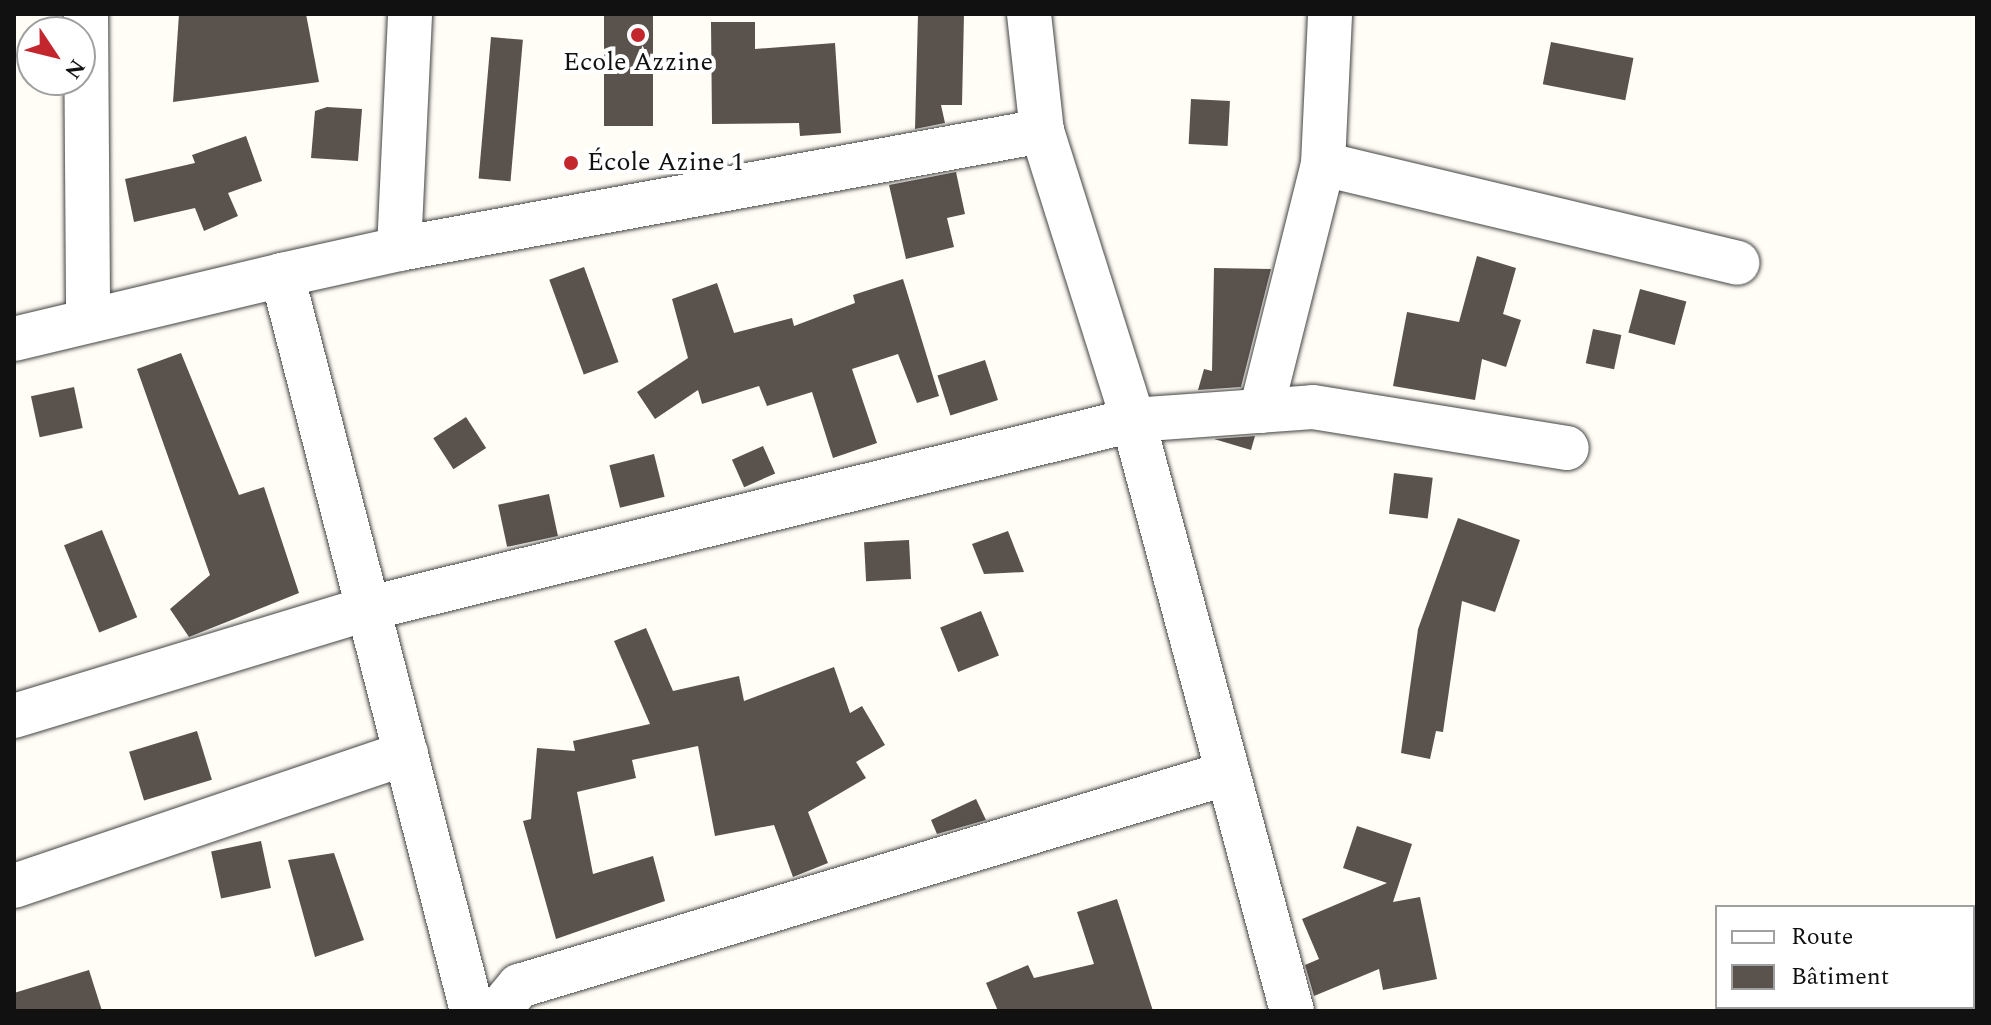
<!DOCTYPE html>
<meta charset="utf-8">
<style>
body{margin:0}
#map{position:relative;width:1991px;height:1025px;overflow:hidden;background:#fffdf5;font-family:Spectral,serif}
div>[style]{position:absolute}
.building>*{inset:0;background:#5a524d;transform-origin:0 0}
.roads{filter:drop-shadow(0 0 2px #444) drop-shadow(0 0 2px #444)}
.street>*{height:44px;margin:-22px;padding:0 22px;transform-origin:22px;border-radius:22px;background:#fff}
.dots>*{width:22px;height:22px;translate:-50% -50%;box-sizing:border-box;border:4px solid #fff;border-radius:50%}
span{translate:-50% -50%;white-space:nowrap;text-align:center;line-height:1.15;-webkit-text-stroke:8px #fff;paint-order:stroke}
.poi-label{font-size:26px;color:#111}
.left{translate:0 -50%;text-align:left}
.frame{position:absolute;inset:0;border:16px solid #111;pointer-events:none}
.legend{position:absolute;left:1715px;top:905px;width:260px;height:104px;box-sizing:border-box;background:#fff;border:2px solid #a0a0a0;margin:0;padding:10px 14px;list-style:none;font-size:24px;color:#111}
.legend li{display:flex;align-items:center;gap:16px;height:40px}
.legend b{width:40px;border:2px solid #a0a0a0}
.north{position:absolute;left:16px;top:16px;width:80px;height:80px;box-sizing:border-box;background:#fff;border:2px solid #a0a0a0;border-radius:50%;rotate:125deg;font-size:22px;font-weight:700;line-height:32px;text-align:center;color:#111}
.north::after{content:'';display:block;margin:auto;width:28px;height:36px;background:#c4262e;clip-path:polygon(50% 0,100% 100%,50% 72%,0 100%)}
</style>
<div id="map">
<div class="building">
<i style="clip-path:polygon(179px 14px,306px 14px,319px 82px,173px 102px)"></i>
<i style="left:604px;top:14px;width:49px;height:112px"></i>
<i style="clip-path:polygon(918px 14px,964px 14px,962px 105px,941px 105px,945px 123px,915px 129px)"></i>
<i style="clip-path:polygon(711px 22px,755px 22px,755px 49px,835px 43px,841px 133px,800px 136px,799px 123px,712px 124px)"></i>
<i style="left:491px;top:37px;width:32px;height:142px;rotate:5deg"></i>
<i style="left:1551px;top:42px;width:84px;height:43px;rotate:11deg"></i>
<i style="left:1191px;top:99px;width:39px;height:45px;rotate:3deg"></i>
<i style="clip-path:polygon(327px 107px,362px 109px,358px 161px,311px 158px,315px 111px)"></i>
<i style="clip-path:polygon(246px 136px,262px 181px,228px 193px,238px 216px,204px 231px,195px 208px,134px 222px,125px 179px,195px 163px,192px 155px)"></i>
<i style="clip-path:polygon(956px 172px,965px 214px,947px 218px,954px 247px,906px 259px,889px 185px)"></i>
<i style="clip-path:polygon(1477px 256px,1516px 268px,1503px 314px,1521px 320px,1506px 367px,1482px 359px,1475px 400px,1393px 386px,1407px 312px,1459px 322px)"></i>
<i style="left:584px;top:267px;width:101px;height:37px;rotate:70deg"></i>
<i style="clip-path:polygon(1214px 268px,1271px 269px,1241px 387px,1198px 390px,1204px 369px,1212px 371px)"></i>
<i style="clip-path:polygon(903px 279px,939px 396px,917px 403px,898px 354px,852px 369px,877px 443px,833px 458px,812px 392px,767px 406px,759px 386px,702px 404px,698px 390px,655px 419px,637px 392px,688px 358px,672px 299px,717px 283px,734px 333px,792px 318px,794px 326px,855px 303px,853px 295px)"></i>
<i style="left:1640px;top:289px;width:48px;height:45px;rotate:15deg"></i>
<i style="left:1593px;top:329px;width:29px;height:35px;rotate:12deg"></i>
<i style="clip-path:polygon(181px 353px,239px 495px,264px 487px,299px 593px,189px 637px,170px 609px,210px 575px,137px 369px)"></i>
<i style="left:985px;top:360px;width:42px;height:50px;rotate:72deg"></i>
<i style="left:74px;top:387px;width:42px;height:44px;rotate:78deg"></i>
<i style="left:466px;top:417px;width:37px;height:39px;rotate:57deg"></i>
<i style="clip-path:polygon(1255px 436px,1251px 450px,1214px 439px)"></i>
<i style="left:763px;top:446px;width:30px;height:34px;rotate:66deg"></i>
<i style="left:654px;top:454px;width:44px;height:46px;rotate:76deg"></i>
<i style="left:1394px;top:473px;width:39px;height:41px;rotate:7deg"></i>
<i style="left:549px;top:494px;width:43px;height:52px;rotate:78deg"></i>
<i style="clip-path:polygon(1458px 518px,1520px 540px,1495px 612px,1462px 601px,1443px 732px,1436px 731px,1430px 759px,1401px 753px,1418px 629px)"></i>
<i style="left:102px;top:530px;width:94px;height:41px;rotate:68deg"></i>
<i style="clip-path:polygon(1008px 531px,1024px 572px,984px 574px,972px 544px)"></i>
<i style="left:909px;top:540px;width:39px;height:45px;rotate:87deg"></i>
<i style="left:981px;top:611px;width:48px;height:44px;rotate:68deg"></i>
<i style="clip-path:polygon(646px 628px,673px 691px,739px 676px,744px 701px,834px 667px,850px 713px,862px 706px,885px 745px,856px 762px,866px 778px,808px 812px,828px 863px,793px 877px,774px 825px,715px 836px,698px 746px,632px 760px,636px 778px,577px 792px,593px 874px,653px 856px,665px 901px,556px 939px,523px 821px,531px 819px,537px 748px,575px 751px,573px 741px,650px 724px,614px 641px)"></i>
<i style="left:197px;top:731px;width:51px;height:71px;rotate:73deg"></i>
<i style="clip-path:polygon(976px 799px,986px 820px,937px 834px,931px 820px)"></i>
<i style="clip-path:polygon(1357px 826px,1412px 844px,1393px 902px,1420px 897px,1437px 979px,1383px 990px,1379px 969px,1314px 996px,1305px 965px,1319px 959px,1302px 919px,1387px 883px,1343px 868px)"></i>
<i style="left:261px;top:841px;width:48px;height:51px;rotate:78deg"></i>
<i style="clip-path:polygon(334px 853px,364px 940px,315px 957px,288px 860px)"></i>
<i style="clip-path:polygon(1117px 899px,1153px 1011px,998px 1011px,986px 983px,1028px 965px,1034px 978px,1094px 964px,1077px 912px)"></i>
<i style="clip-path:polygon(89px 970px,102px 1011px,14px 1011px,14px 993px)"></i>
</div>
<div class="roads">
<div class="street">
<i style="left:86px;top:14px;width:303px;rotate:89.6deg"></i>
<i style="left:1029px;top:14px;width:118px;rotate:83.7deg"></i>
<i style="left:1042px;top:131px;width:303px;rotate:72.5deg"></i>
<i style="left:1133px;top:420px;width:612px;rotate:74.94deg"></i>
<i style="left:1323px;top:164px;width:426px;rotate:13.4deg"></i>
<i style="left:399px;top:249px;width:654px;rotate:-10.4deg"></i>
<i style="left:282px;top:275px;width:120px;rotate:-12.5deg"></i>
<i style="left:399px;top:249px;width:235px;rotate:-87.3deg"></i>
<i style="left:14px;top:339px;width:276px;rotate:-13.4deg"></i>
<i style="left:282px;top:275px;width:760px;rotate:75.52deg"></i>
<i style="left:1261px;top:411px;width:255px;rotate:-75.9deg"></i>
<i style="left:1323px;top:164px;width:150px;rotate:-87.3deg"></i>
<i style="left:14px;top:716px;width:372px;rotate:-16.9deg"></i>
<i style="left:370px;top:608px;width:786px;rotate:-13.84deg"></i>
<i style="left:1133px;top:420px;width:180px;rotate:-4.1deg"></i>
<i style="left:1313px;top:407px;width:257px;rotate:9.2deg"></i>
<i style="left:14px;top:886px;width:414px;rotate:-18.7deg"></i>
<i style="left:498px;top:1011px;width:33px;rotate:-50deg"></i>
<i style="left:519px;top:986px;width:740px;rotate:-16.72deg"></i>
</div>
</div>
<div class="dots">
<i style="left:638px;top:35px;background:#c4262e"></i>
<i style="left:571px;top:163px;background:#c4262e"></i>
</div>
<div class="poi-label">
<span style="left:638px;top:63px">Ecole Azzine</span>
<span class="left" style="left:587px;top:163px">École Azine 1</span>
</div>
<div class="frame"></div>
<ul class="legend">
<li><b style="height:10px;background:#fff"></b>Route</li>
<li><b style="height:22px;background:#5a524d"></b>Bâtiment</li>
</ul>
<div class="north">N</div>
</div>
